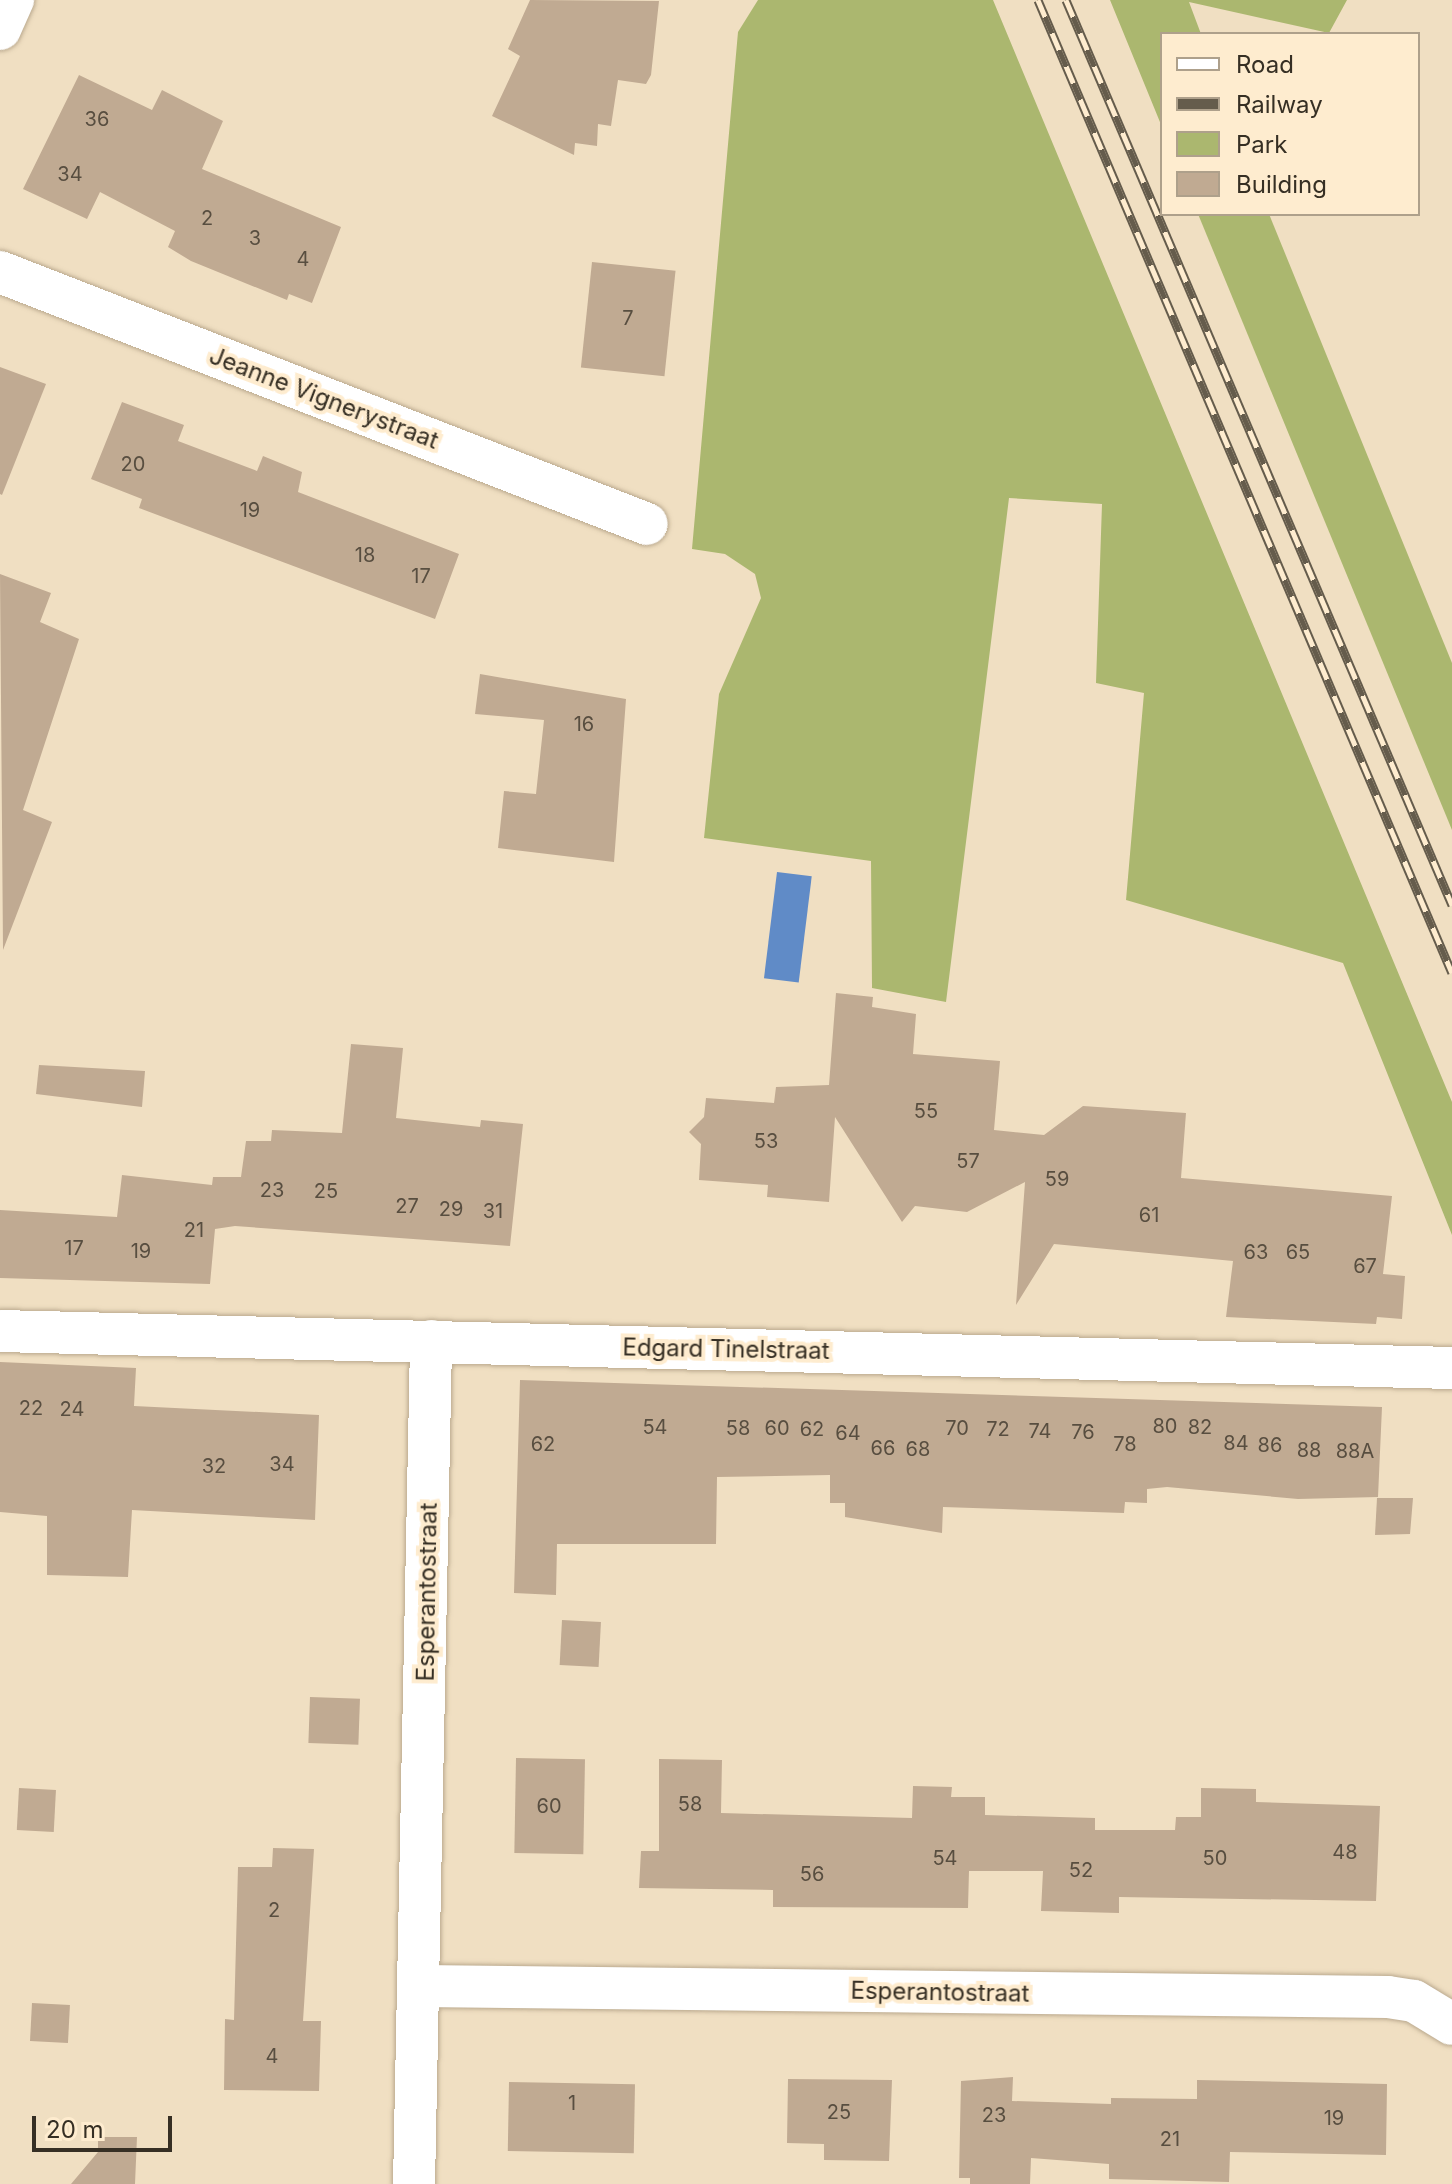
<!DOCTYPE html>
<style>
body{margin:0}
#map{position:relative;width:1452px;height:2184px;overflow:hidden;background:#f0dfc2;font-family:Inter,sans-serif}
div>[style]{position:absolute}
.green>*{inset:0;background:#abb76f}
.water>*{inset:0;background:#608bc7;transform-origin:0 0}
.building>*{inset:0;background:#c0aa92;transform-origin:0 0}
.roads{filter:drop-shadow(0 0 2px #baa98e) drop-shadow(0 0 2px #baa98e)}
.minor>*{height:42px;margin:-21px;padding:0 21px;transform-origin:21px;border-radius:21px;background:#fff}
.rail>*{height:9px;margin-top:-4.5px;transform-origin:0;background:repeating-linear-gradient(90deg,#feeccf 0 18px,#655c4c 0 36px);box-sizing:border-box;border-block:2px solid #655c4c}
span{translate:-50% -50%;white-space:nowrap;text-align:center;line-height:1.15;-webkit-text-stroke:8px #feeccf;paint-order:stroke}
.number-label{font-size:20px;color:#584e40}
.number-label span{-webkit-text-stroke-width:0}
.street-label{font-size:24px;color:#362f24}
.legend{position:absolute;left:1160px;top:32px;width:260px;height:184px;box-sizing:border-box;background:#feeccf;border:2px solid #aea08b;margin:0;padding:10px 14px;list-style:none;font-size:24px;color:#362f24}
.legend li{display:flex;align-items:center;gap:16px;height:40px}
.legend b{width:40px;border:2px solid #aea08b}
.scale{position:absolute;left:32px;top:2116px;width:140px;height:36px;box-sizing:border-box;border:4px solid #362f24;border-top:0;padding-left:10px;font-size:24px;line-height:28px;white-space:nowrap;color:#362f24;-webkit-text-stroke:6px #feeccf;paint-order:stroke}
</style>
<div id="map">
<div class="green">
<i style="clip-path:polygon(758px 0,993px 0,1452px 1102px,1452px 1235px,1343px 963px,1126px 900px,1144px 693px,1096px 683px,1102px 504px,1009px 498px,946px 1002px,872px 988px,871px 861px,704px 838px,719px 694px,761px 598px,755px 574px,725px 554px,692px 549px,738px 32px)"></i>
<i style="clip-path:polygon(1110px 0,1347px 0,1329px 33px,1189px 2px,1201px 34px,1162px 34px,1162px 127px)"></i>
<i style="clip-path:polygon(1198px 214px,1269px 214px,1452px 663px,1452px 830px)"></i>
</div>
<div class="water">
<i style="left:777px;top:872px;width:35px;height:107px;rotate:7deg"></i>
</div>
<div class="building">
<i style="clip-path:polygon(530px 0,659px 1px,651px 75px,646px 84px,618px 80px,611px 126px,598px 124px,597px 146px,575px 143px,574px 155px,492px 116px,520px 56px,508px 49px)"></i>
<i style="clip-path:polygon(79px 75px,152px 110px,162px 90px,223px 121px,202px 169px,341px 227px,312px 303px,289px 294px,287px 300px,191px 261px,168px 247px,175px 231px,100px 192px,87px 219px,23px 189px)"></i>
<i style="left:592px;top:262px;width:84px;height:106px;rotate:6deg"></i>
<i style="clip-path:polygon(0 367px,46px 384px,2px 495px,0 494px)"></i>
<i style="clip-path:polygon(122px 402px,184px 425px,178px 441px,257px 471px,263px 456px,302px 472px,298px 492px,459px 554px,435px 619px,139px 508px,142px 499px,91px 479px)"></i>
<i style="clip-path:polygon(0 574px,51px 593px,40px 622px,79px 639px,23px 810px,52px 822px,3px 950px)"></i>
<i style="clip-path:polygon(480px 674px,626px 699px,614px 862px,498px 848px,504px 791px,536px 794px,544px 720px,475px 714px)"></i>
<i style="clip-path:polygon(836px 993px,873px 997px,872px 1007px,916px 1014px,913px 1054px,1000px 1061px,994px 1130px,1044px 1135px,1083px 1106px,1186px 1113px,1181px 1178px,1392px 1196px,1383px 1274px,1405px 1276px,1402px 1319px,1377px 1317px,1376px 1324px,1226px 1317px,1233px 1261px,1054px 1244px,1016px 1305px,1025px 1182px,967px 1212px,915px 1206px,902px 1222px,835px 1117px,829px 1202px,767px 1197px,768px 1185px,699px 1180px,701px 1144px,689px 1132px,704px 1117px,706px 1098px,774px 1103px,776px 1087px,829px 1085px)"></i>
<i style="clip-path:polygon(351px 1044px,403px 1048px,396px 1118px,480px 1127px,481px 1120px,523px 1124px,510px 1246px,235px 1226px,215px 1229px,210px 1284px,0 1278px,0 1210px,117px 1217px,122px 1175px,212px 1185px,213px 1177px,241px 1177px,246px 1141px,271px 1141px,272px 1130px,342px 1133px)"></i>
<i style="clip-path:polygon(39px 1065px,145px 1071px,142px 1107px,36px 1094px)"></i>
<i style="clip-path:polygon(0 1362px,136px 1368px,134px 1406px,319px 1415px,315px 1520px,132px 1510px,128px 1577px,47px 1575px,47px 1516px,0 1512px)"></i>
<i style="clip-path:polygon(520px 1380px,1382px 1407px,1378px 1497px,1298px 1499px,1167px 1487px,1147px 1489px,1147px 1503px,1125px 1502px,1124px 1513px,943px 1507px,942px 1533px,845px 1517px,845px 1503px,830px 1503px,830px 1475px,717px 1477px,716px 1544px,557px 1544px,556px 1595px,514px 1593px)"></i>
<i style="clip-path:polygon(1377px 1498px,1413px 1498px,1410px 1534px,1375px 1535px)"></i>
<i style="left:562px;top:1620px;width:39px;height:45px;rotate:3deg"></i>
<i style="left:310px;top:1697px;width:50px;height:46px;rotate:2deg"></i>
<i style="left:516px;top:1758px;width:69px;height:95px;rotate:1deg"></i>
<i style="clip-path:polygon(659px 1759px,722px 1760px,721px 1813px,912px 1818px,913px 1786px,952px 1787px,951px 1797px,985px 1797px,985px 1815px,1095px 1818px,1095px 1830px,1175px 1830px,1176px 1817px,1201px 1817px,1201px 1788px,1256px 1789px,1256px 1802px,1380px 1806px,1376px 1901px,1119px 1897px,1119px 1913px,1041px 1911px,1043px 1871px,969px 1871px,968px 1908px,773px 1907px,773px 1890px,639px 1888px,641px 1851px,659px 1851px)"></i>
<i style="left:19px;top:1788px;width:37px;height:42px;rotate:3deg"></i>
<i style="clip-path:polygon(273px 1848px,314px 1849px,303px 2021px,321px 2021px,319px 2091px,224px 2090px,225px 2019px,234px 2020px,238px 1867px,272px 1867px)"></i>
<i style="left:32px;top:2003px;width:38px;height:38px;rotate:3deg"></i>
<i style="clip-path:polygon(1013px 2077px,1012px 2101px,1111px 2104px,1111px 2098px,1197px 2099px,1197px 2080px,1387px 2084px,1386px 2155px,1230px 2152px,1229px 2182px,1109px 2179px,1109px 2164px,1031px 2158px,1030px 2184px,970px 2184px,970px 2178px,959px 2178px,961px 2081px)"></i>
<i style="clip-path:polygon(788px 2079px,892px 2080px,889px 2161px,824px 2160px,824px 2144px,787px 2143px)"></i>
<i style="left:509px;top:2082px;width:126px;height:69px;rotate:1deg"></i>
<i style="clip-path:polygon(98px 2137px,137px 2137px,135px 2184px,71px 2184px,98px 2152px)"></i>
</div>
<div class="roads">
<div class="minor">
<i style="left:0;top:29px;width:32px;rotate:-66deg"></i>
<i style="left:0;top:272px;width:694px;rotate:21.28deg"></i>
<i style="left:0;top:1331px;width:1452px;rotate:1.46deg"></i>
<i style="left:420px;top:1986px;width:968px;rotate:0.65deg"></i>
<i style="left:1388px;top:1997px;width:26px;rotate:9deg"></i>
<i style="left:1414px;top:2001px;width:44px;rotate:31.2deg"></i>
<i style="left:414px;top:2184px;width:843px;rotate:-88.84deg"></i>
</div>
</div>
<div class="rail">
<i style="left:1038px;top:0;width:1057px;rotate:66.95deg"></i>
<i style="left:1066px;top:0;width:984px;rotate:66.9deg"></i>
</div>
<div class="number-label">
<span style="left:97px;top:119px">36</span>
<span style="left:70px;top:174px">34</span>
<span style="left:207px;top:218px">2</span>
<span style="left:255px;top:238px">3</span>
<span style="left:303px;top:259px">4</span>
<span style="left:628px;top:318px">7</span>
<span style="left:133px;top:464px">20</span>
<span style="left:250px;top:510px">19</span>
<span style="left:365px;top:555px">18</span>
<span style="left:421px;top:576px">17</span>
<span style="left:584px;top:724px">16</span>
<span style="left:926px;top:1111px">55</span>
<span style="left:766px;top:1141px">53</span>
<span style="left:968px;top:1161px">57</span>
<span style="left:1057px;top:1179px">59</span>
<span style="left:272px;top:1190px">23</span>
<span style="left:326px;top:1191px">25</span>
<span style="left:407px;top:1206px">27</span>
<span style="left:451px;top:1209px">29</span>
<span style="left:493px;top:1211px">31</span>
<span style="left:1149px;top:1215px">61</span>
<span style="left:194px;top:1230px">21</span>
<span style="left:74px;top:1248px">17</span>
<span style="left:141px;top:1251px">19</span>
<span style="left:1256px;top:1252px">63</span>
<span style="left:1298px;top:1252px">65</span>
<span style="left:1365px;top:1266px">67</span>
<span style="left:31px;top:1408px">22</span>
<span style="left:72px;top:1409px">24</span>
<span style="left:1165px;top:1426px">80</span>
<span style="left:655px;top:1427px">54</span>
<span style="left:1200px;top:1427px">82</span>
<span style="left:738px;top:1428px">58</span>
<span style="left:777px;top:1428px">60</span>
<span style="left:957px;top:1428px">70</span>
<span style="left:812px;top:1429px">62</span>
<span style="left:998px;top:1429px">72</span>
<span style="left:1040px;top:1431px">74</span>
<span style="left:1083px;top:1432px">76</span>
<span style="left:848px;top:1433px">64</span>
<span style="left:1236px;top:1443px">84</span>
<span style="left:543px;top:1444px">62</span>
<span style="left:1125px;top:1444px">78</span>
<span style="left:1270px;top:1445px">86</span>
<span style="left:883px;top:1448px">66</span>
<span style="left:918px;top:1449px">68</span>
<span style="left:1309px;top:1450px">88</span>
<span style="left:1355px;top:1451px">88A</span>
<span style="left:282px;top:1464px">34</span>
<span style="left:214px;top:1466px">32</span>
<span style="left:690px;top:1804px">58</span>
<span style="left:549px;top:1806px">60</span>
<span style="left:1345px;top:1852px">48</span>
<span style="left:945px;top:1858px">54</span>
<span style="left:1215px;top:1858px">50</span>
<span style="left:1081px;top:1870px">52</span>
<span style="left:812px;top:1874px">56</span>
<span style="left:274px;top:1910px">2</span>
<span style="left:272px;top:2056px">4</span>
<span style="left:572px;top:2103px">1</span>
<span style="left:839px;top:2112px">25</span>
<span style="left:994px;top:2115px">23</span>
<span style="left:1334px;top:2118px">19</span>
<span style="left:1170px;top:2139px">21</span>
</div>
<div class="street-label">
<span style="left:324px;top:398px;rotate:21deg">Jeanne Vignerystraat</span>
<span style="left:726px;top:1349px;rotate:1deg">Edgard Tinelstraat</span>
<span style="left:427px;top:1592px;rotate:-89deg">Esperantostraat</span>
<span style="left:940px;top:1992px;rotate:1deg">Esperantostraat</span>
</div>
<ul class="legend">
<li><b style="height:10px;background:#fff"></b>Road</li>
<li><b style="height:10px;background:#655c4c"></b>Railway</li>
<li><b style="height:22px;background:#abb76f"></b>Park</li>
<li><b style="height:22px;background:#c0aa92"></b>Building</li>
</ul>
<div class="scale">20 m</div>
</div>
